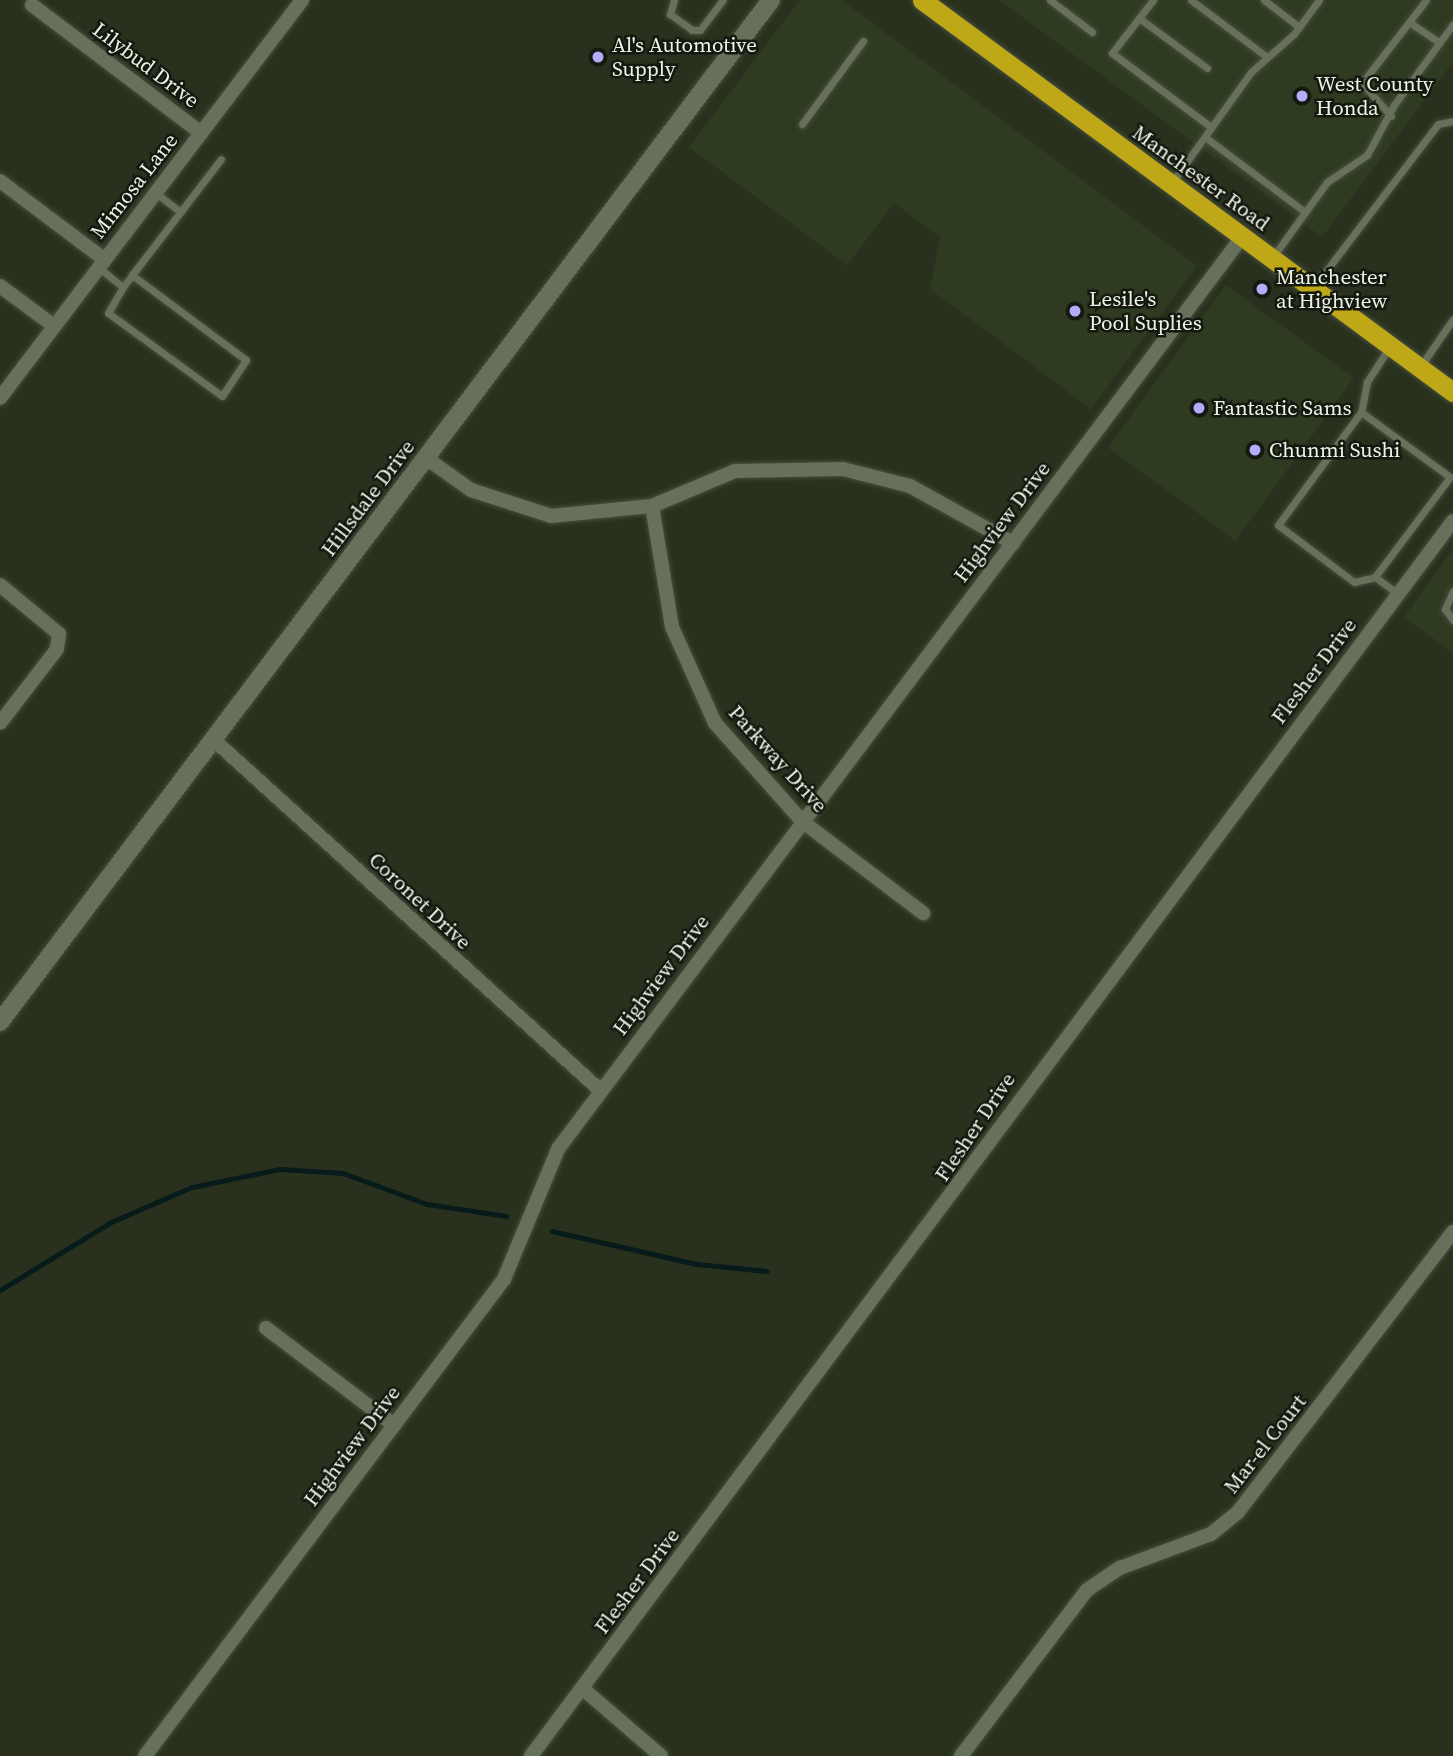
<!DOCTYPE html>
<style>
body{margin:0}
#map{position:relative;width:1453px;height:1756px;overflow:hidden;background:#29311e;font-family:"Source Serif 4",serif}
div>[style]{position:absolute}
.built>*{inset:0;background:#2f3b21;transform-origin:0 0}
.stream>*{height:5px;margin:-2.5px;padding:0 2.5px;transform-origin:2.5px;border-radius:2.5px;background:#061b1a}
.roads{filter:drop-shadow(0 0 2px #464d3d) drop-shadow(0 0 2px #464d3d)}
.service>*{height:7px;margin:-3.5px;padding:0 3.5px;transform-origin:3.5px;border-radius:3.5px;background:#66705a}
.minor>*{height:14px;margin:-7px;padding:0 7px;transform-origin:7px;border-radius:7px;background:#66705a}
.tertiary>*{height:18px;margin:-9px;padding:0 9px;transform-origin:9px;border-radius:9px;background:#66705a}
.trunk>*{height:19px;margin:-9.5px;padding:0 9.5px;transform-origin:9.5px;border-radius:9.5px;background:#bfa818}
.dots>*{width:19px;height:19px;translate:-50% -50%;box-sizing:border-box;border:4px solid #14180f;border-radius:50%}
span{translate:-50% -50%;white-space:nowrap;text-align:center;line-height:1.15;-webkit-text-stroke:5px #14180f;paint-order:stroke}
.poi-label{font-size:21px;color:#edf3e6}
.left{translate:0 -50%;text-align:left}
.street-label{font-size:21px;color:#edf3e6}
</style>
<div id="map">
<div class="built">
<i style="clip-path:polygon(800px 0,842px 0,1197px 266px,1091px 409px,930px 289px,940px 237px,894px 203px,847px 265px,689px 147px)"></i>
<i style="clip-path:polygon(999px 0,1453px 0,1453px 62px,1322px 237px)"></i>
<i style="left:1226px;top:285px;width:158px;height:201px;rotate:36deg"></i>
<i style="clip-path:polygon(1453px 549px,1453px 653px,1404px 617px)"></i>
</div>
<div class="stream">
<i style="left:552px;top:1231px;width:148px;rotate:12.9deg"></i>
<i style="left:696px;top:1264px;width:71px;rotate:5.6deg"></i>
<i style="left:0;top:1290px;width:130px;rotate:-31.5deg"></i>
<i style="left:111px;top:1222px;width:88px;rotate:-23.4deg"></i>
<i style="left:192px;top:1187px;width:90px;rotate:-11.6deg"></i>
<i style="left:280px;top:1169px;width:63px;rotate:3.6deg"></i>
<i style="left:343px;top:1173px;width:90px;rotate:20.3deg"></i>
<i style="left:427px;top:1204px;width:80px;rotate:8.6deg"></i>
</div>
<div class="roads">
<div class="service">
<i style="left:674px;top:0;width:15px;rotate:106deg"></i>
<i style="left:670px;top:14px;width:27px;rotate:36deg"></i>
<i style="left:692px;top:30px;width:8px"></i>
<i style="left:700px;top:30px;width:38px;rotate:-53deg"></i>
<i style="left:1050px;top:0;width:53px;rotate:37.3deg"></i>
<i style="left:1191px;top:0;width:95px;rotate:36.9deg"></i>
<i style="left:1264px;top:0;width:44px;rotate:37.6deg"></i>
<i style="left:1139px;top:18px;width:23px;rotate:-52deg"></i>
<i style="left:1409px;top:22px;width:36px;rotate:34deg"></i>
<i style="left:1207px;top:68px;width:84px;rotate:-143.7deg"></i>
<i style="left:1139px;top:18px;width:44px;rotate:127.6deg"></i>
<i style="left:1112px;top:53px;width:124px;rotate:36.8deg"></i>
<i style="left:1391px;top:116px;width:44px;rotate:-131.3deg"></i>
<i style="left:1362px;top:83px;width:105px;rotate:-52.4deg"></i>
<i style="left:802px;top:124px;width:103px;rotate:-53.7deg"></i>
<i style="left:1205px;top:137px;width:125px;rotate:36.9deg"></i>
<i style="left:1173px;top:181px;width:134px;rotate:-54.4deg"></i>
<i style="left:1251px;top:72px;width:57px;rotate:-41.5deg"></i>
<i style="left:1294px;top:34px;width:42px;rotate:-53.7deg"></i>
<i style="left:156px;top:193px;width:31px;rotate:38deg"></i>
<i style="left:1272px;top:258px;width:94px;rotate:-54.1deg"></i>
<i style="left:1327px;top:182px;width:48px;rotate:-34deg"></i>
<i style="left:1367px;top:155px;width:57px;rotate:-61.6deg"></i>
<i style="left:1394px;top:105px;width:100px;rotate:-53.9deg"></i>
<i style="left:98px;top:267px;width:32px;rotate:39deg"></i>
<i style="left:123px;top:287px;width:15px;rotate:-53deg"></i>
<i style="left:132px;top:275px;width:142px;rotate:36.7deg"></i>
<i style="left:246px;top:360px;width:43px;rotate:123.7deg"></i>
<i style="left:222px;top:396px;width:141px;rotate:-143.9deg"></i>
<i style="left:108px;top:313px;width:30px;rotate:-60deg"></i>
<i style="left:132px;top:275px;width:146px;rotate:-52.5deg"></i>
<i style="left:1313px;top:288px;width:206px;rotate:-52.7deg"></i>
<i style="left:1438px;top:124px;width:15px;rotate:-11deg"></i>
<i style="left:1390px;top:346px;width:43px;rotate:122.6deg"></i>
<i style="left:1367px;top:382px;width:31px;rotate:101deg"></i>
<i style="left:1361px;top:412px;width:110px;rotate:36.1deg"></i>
<i style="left:1450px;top:477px;width:125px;rotate:126.9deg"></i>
<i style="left:1375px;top:577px;width:29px;rotate:36deg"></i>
<i style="left:1420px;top:367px;width:58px;rotate:-55.5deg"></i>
<i style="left:1361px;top:412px;width:140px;rotate:126.3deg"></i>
<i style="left:1278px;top:525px;width:95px;rotate:36.9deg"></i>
<i style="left:1354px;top:582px;width:22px;rotate:-13deg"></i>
<i style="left:1453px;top:591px;width:20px;rotate:114deg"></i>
<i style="left:1445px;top:609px;width:14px;rotate:54deg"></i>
</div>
<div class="minor">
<i style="left:32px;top:5px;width:212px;rotate:37.1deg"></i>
<i style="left:0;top:181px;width:130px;rotate:36.9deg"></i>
<i style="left:0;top:286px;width:67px;rotate:36.5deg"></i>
<i style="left:0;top:398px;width:500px;rotate:-52.8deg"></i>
<i style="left:426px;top:458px;width:55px;rotate:35.4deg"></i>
<i style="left:471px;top:490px;width:84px;rotate:18deg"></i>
<i style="left:551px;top:516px;width:101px;rotate:-5.7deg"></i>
<i style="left:652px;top:506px;width:90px;rotate:-22.9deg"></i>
<i style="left:735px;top:471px;width:108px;rotate:-1.1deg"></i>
<i style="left:843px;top:469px;width:69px;rotate:14.2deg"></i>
<i style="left:910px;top:486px;width:118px;rotate:29deg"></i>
<i style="left:652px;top:506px;width:123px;rotate:80.6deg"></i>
<i style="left:672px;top:627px;width:105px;rotate:65.9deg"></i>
<i style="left:715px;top:723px;width:132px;rotate:48.4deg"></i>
<i style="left:803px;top:822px;width:151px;rotate:37.2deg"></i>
<i style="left:0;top:585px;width:77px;rotate:39.7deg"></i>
<i style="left:59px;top:634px;width:15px;rotate:98deg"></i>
<i style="left:57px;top:649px;width:93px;rotate:127.6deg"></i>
<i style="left:214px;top:740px;width:522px;rotate:42.21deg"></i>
<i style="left:266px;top:1328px;width:161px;rotate:37.2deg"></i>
<i style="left:582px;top:1688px;width:104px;rotate:40.7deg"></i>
<i style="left:145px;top:1756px;width:597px;rotate:-53.03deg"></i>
<i style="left:504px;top:1279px;width:141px;rotate:-67.4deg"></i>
<i style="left:558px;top:1149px;width:1140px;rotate:-53.13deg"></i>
<i style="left:531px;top:1756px;width:1541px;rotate:-53.26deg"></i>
<i style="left:961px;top:1756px;width:208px;rotate:-52.8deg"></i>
<i style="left:1087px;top:1590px;width:40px;rotate:-34deg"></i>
<i style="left:1120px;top:1568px;width:97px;rotate:-20.5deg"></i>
<i style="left:1211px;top:1534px;width:35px;rotate:-39deg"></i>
<i style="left:1238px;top:1512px;width:353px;rotate:-52.5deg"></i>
</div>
<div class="tertiary">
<i style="left:0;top:1022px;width:1280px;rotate:-52.97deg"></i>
</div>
<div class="trunk">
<i style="left:922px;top:0;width:660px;rotate:36.44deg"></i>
</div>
</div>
<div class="dots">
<i style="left:598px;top:57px;background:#b2adf9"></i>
<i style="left:1302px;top:96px;background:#b2adf9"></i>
<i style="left:1262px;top:289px;background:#b2adf9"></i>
<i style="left:1075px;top:311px;background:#b2adf9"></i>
<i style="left:1199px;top:408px;background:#b2adf9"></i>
<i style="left:1255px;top:450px;background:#b2adf9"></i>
</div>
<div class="poi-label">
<span class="left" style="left:612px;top:57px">Al's Automotive<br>Supply</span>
<span class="left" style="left:1316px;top:96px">West County<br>Honda</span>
<span class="left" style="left:1276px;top:289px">Manchester<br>at Highview</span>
<span class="left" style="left:1089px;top:311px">Lesile's<br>Pool Suplies</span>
<span class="left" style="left:1213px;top:408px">Fantastic Sams</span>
<span class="left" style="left:1269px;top:450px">Chunmi Sushi</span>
</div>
<div class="street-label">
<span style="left:146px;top:65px;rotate:37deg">Lilybud Drive</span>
<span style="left:1201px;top:178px;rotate:36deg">Manchester Road</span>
<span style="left:134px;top:186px;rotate:-52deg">Mimosa Lane</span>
<span style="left:368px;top:498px;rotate:-53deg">Hillsdale Drive</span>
<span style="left:1002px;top:522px;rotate:-53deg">Highview Drive</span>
<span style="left:1314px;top:671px;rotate:-53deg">Flesher Drive</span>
<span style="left:778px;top:759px;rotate:48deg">Parkway Drive</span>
<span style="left:420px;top:901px;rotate:43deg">Coronet Drive</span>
<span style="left:661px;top:975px;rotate:-53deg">Highview Drive</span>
<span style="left:975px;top:1127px;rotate:-56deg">Flesher Drive</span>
<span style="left:1265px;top:1444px;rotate:-52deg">Mar-el Court</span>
<span style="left:352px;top:1446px;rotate:-53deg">Highview Drive</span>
<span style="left:637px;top:1581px;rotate:-53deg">Flesher Drive</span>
</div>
</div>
